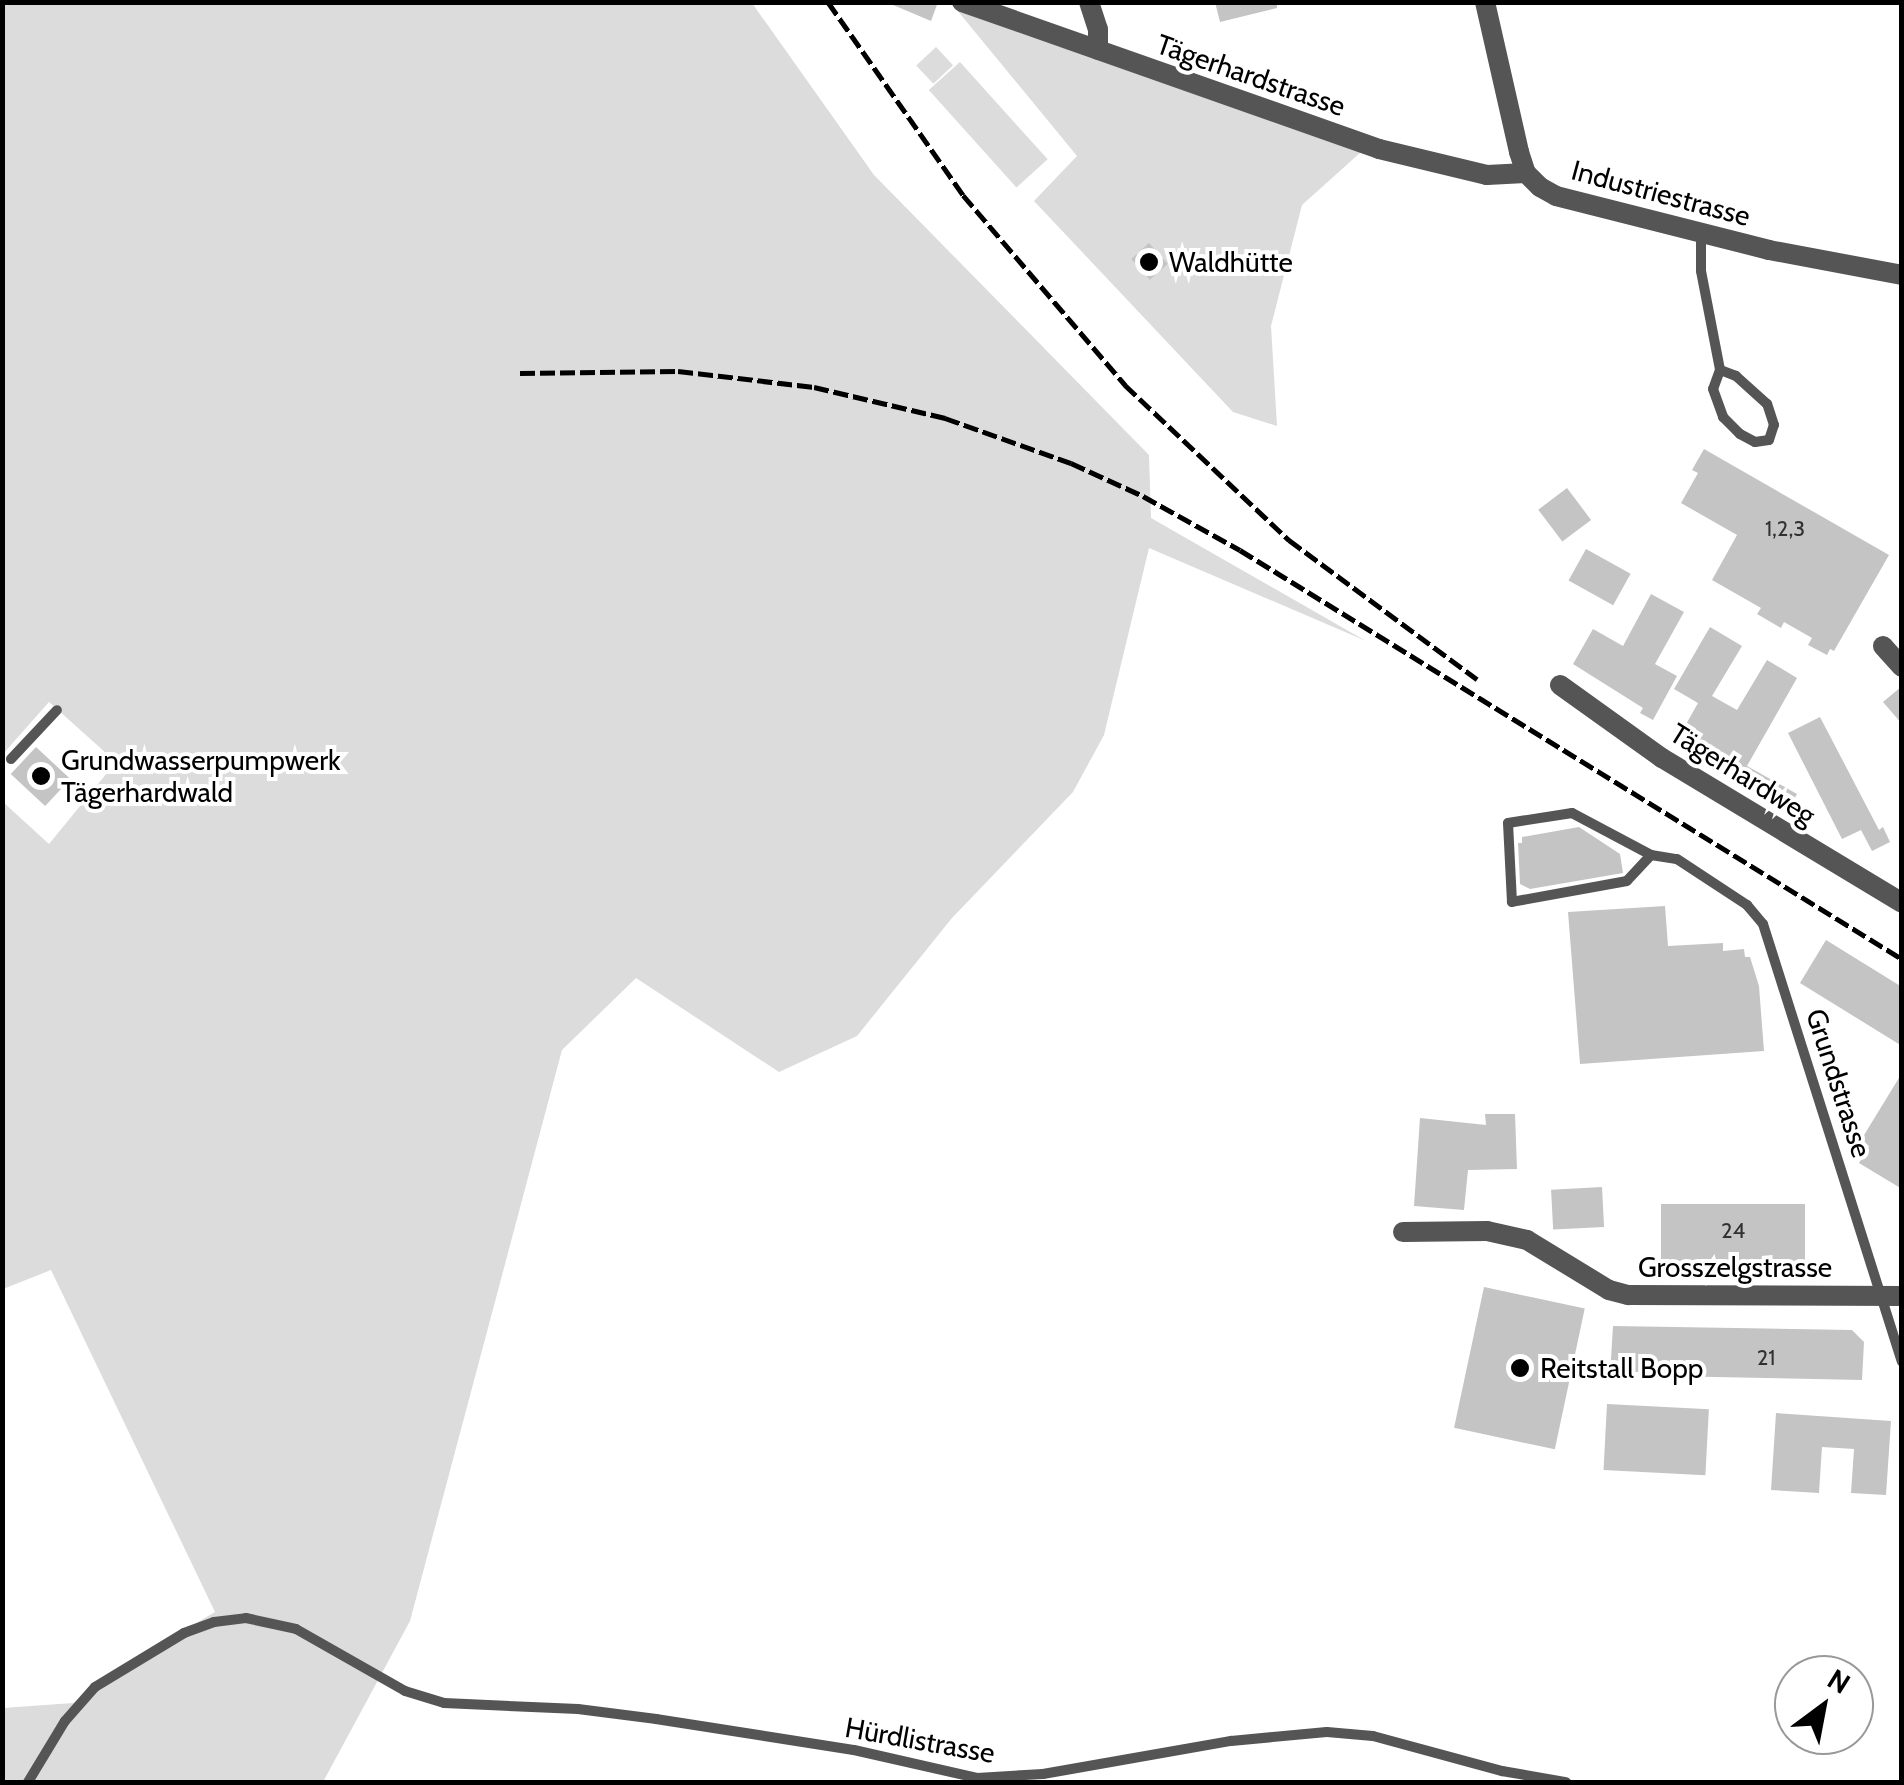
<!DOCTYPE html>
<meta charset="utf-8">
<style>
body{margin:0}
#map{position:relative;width:1904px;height:1785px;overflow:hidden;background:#fff;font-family:Cabin,sans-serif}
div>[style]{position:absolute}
.green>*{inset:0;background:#dcdcdc;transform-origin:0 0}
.building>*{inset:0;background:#c4c4c4;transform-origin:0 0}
.service>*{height:10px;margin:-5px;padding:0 5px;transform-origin:5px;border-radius:5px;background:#555}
.minor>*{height:20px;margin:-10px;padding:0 10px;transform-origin:10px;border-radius:10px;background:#555}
.rail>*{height:5px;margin-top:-2.5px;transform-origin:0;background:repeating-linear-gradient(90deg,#000 0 15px,transparent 0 20px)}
.dots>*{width:28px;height:28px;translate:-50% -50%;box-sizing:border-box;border:5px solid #fff;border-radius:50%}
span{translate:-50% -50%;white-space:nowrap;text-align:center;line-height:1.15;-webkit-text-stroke:8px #fff;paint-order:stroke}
.number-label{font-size:22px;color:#313131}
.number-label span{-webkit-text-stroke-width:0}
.street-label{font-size:28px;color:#000}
.poi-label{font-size:28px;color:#000}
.left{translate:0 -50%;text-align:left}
.frame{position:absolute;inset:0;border:5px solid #000;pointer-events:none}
.north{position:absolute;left:1774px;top:1655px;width:100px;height:100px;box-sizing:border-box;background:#fff;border:2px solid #999;border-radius:50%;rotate:32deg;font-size:28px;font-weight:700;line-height:40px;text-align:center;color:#000}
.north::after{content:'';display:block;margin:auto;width:35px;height:45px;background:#000;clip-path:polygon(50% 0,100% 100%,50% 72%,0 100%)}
</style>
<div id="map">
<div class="green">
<i style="clip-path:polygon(3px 3px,752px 3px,874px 175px,1149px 455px,1151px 518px,1366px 641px,1149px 548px,1104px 735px,1073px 792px,952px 918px,857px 1036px,779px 1072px,636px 978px,562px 1050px,410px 1621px,323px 1782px,3px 1782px,3px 1708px,73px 1703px,119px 1669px,215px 1612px,51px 1270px,3px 1289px,3px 802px,49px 844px,116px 762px,49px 702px,3px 754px)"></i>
<i style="clip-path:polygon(952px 4px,1361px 152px,1302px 205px,1271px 326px,1277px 426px,1233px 412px,1034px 201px,1077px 156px)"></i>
<i style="left:936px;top:47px;width:25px;height:27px;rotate:47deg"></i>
<i style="left:960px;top:62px;width:131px;height:42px;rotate:48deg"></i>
</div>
<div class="building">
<i style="clip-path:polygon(886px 2px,938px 2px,931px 21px)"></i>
<i style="clip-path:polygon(1215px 2px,1277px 2px,1277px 8px,1220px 22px)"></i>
<i style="left:1149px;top:243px;width:28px;height:24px;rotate:48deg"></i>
<i style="clip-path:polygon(1704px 449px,1889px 555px,1834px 651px,1830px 649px,1827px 655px,1808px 645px,1812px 638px,1784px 622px,1781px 628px,1757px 614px,1761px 608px,1712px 580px,1737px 535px,1681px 503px,1698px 473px,1692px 470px)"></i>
<i style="left:1567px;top:488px;width:40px;height:36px;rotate:53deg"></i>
<i style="left:1586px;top:549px;width:51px;height:36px;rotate:29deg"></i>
<i style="clip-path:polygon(1651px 594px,1684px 612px,1655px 664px,1677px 676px,1653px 720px,1640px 713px,1643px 708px,1573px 664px,1593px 629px,1623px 646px)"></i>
<i style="clip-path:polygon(1710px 627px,1742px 646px,1712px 696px,1737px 710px,1767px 660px,1797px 678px,1747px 766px,1797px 794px,1790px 806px,1707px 763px,1713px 753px,1680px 735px,1698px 703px,1674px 689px)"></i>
<i style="clip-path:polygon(1902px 686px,1902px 724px,1883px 702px)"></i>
<i style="clip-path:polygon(1820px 717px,1879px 830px,1883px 827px,1890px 842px,1872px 851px,1861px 830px,1842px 839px,1788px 733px)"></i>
<i style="left:36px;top:747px;width:47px;height:37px;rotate:43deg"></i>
<i style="clip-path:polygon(1579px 827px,1620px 854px,1623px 873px,1530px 889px,1520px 884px,1518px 843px,1522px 843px,1522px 837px)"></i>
<i style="clip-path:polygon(1665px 906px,1668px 946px,1723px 943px,1723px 951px,1744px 949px,1745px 957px,1750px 957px,1759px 986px,1764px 1051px,1580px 1064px,1568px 912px)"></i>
<i style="clip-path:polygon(1826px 940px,1902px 987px,1902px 1046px,1800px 983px)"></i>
<i style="clip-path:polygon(1902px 1073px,1902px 1189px,1859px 1163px,1869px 1146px,1861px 1140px)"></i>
<i style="clip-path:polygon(1485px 1114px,1515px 1114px,1517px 1169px,1468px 1170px,1464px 1210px,1414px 1206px,1420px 1118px,1486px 1125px)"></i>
<i style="left:1602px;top:1187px;width:40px;height:51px;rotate:87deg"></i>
<i style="left:1805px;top:1204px;width:57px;height:144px;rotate:90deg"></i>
<i style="left:1484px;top:1287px;width:103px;height:144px;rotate:12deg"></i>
<i style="clip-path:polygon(1613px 1326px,1852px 1330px,1864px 1342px,1862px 1380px,1610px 1375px)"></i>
<i style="left:1607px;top:1404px;width:102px;height:66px;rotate:3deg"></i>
<i style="clip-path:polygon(1776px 1413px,1891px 1421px,1886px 1495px,1851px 1493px,1854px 1449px,1822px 1447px,1819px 1493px,1771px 1490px)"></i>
</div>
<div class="service">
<i style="left:1701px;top:234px;width:37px;rotate:90deg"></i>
<i style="left:1701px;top:271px;width:101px;rotate:79.1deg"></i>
<i style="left:1720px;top:370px;width:20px;rotate:110deg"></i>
<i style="left:1713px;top:389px;width:30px;rotate:70deg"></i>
<i style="left:1723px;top:417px;width:24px;rotate:45deg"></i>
<i style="left:1740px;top:434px;width:17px;rotate:28deg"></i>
<i style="left:1755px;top:442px;width:14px;rotate:-8deg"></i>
<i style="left:1769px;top:440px;width:16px;rotate:-72deg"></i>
<i style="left:1774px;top:425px;width:22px;rotate:-108deg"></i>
<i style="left:1767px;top:404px;width:42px;rotate:-137.9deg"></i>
<i style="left:1736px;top:376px;width:17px;rotate:-159deg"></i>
<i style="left:11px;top:759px;width:67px;rotate:-46.8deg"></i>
<i style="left:1651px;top:855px;width:35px;rotate:133deg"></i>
<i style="left:1627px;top:881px;width:117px;rotate:169.7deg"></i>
<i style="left:1512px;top:902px;width:79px;rotate:-92.9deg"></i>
<i style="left:1508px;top:823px;width:65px;rotate:-8.9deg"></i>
<i style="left:1572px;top:813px;width:89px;rotate:28deg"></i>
<i style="left:1651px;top:855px;width:26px;rotate:9deg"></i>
<i style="left:1677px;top:859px;width:84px;rotate:33.3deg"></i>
<i style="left:1747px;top:905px;width:25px;rotate:50deg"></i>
<i style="left:1763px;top:924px;width:459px;rotate:72.4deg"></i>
<i style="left:28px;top:1782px;width:71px;rotate:-58.8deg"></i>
<i style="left:65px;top:1721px;width:45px;rotate:-48.6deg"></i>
<i style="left:95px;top:1687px;width:104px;rotate:-31.2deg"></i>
<i style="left:184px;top:1633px;width:32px;rotate:-20deg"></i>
<i style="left:214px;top:1622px;width:32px;rotate:-7deg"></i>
<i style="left:246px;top:1618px;width:51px;rotate:12.4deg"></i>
<i style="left:296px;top:1629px;width:125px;rotate:29.6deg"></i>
<i style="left:405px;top:1691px;width:41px;rotate:17.1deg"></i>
<i style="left:444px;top:1703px;width:134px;rotate:2.6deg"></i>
<i style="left:578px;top:1709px;width:79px;rotate:7.3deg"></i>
<i style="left:656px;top:1719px;width:200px;rotate:8.9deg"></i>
<i style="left:854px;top:1750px;width:126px;rotate:12.8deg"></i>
<i style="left:977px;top:1778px;width:66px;rotate:-3.5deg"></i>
<i style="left:1043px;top:1774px;width:191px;rotate:-10deg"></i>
<i style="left:1231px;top:1741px;width:96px;rotate:-5.4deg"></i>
<i style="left:1327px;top:1732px;width:46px;rotate:5deg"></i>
<i style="left:1373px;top:1736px;width:134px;rotate:15.2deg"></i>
<i style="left:1502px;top:1771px;width:65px;rotate:9.8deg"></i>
</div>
<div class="minor">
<i style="left:962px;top:2px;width:442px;rotate:19.4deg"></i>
<i style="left:1379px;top:149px;width:111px;rotate:13.5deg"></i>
<i style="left:1487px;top:175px;width:39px;rotate:-3deg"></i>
<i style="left:1089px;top:2px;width:28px;rotate:72deg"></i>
<i style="left:1098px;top:29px;width:21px;rotate:90deg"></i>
<i style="left:1485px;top:2px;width:154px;rotate:77.2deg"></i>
<i style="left:1519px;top:152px;width:22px;rotate:72deg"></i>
<i style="left:1526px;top:173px;width:20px;rotate:45deg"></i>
<i style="left:1540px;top:187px;width:18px;rotate:29deg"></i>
<i style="left:1556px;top:196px;width:220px;rotate:14.2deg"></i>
<i style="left:1769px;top:250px;width:135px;rotate:10.6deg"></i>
<i style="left:1883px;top:646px;width:28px;rotate:48deg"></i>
<i style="left:1560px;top:685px;width:125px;rotate:35.6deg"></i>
<i style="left:1662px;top:758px;width:280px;rotate:31.1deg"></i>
<i style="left:1403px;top:1232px;width:84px;rotate:-0.7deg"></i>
<i style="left:1487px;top:1231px;width:41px;rotate:12.7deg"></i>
<i style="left:1527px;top:1240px;width:96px;rotate:31.4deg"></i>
<i style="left:1609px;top:1290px;width:20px;rotate:15deg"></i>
<i style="left:1628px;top:1295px;width:274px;rotate:0.2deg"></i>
</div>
<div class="rail">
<i style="left:828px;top:2px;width:236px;rotate:55deg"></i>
<i style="left:963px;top:195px;width:250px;rotate:49.5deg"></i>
<i style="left:1125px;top:385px;width:226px;rotate:43.4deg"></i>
<i style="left:1289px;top:540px;width:234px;rotate:36.5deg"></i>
<i style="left:520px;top:373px;width:158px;rotate:-0.7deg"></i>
<i style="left:678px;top:371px;width:137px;rotate:6.7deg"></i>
<i style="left:814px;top:387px;width:135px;rotate:13.3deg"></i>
<i style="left:945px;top:418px;width:134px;rotate:19.7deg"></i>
<i style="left:1071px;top:463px;width:79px;rotate:24.6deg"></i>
<i style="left:1143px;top:496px;width:111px;rotate:29.1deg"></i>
<i style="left:1240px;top:550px;width:778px;rotate:31.71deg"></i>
</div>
<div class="dots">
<i style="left:1149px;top:262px;background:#000"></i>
<i style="left:41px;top:776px;background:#000"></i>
<i style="left:1520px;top:1368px;background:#000"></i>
</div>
<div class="number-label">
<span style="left:1785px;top:529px">1,2,3</span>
<span style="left:1733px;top:1231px">24</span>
<span style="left:1766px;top:1358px">21</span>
</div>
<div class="street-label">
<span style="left:1251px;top:75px;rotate:19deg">Tägerhardstrasse</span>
<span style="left:1661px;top:193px;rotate:15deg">Industriestrasse</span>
<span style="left:1743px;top:774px;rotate:32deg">Tägerhardweg</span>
<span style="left:1839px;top:1083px;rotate:72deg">Grundstrasse</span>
<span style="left:1735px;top:1267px">Grosszelgstrasse</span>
<span style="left:920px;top:1740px;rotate:10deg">Hürdlistrasse</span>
</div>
<div class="poi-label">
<span class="left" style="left:1169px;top:262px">Waldhütte</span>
<span class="left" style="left:61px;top:776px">Grundwasserpumpwerk<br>Tägerhardwald</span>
<span class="left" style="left:1540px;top:1368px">Reitstall Bopp</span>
</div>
<div class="frame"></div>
<div class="north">N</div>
</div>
